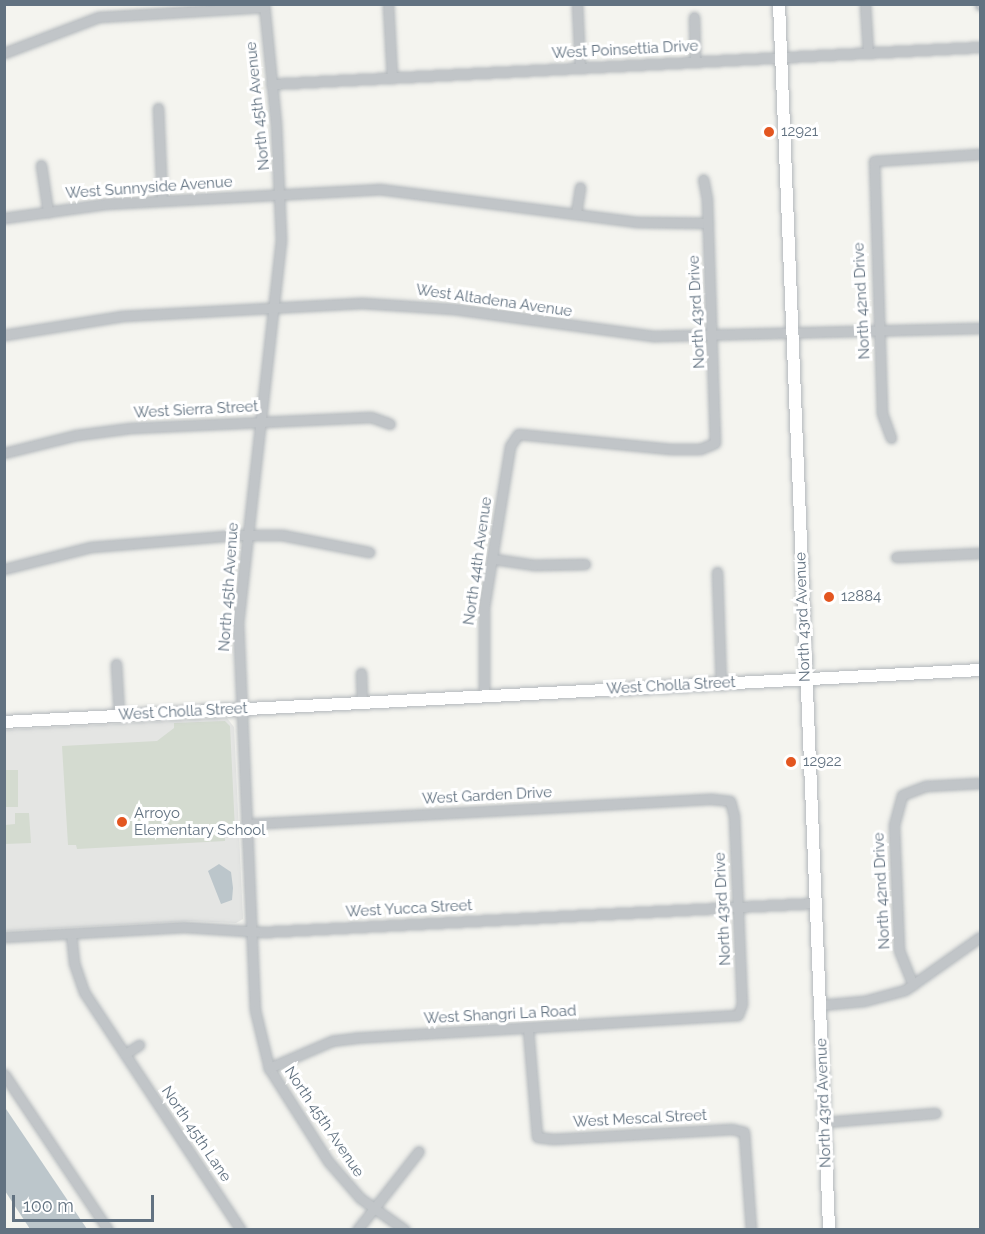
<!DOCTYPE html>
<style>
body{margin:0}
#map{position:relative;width:985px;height:1234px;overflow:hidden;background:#f4f4ef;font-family:Raleway,sans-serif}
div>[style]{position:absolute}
.built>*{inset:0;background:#e4e5e3}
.green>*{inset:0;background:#d4dbd0;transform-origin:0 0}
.water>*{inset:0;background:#bcc6cb}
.roads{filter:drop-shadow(0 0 2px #b3b8bc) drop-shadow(0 0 2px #b3b8bc)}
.street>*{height:9px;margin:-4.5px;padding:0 4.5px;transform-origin:4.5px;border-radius:4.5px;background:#c1c5c8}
.secondary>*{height:12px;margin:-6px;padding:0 6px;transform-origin:6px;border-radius:6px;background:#fff}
.dots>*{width:16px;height:16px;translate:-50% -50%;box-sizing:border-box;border:3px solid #fff;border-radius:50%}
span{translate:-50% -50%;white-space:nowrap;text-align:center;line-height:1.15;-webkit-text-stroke:6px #fff;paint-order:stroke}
.street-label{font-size:15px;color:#627281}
.poi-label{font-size:15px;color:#627281}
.left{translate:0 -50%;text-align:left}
.frame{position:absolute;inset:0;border:6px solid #627281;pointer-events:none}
.scale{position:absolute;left:12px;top:1195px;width:142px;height:27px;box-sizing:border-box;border:3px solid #627281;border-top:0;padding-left:8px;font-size:18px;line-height:21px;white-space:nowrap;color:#627281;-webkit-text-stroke:4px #fff;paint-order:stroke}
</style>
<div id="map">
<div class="built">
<i style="clip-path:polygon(227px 718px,234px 727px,243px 919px,236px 923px,191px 921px,5px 931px,5px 730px)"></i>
</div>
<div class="green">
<i style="clip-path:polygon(225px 721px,230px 726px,235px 830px,225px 830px,225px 841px,77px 849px,76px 845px,68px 845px,62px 746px,157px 741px,174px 728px,174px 723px)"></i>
<i style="left:5px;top:770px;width:13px;height:37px"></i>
<i style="clip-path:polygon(15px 813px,29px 813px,31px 843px,5px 844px,5px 825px,15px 824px)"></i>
</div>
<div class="water">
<i style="clip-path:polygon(219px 864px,231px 872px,233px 888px,232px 900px,221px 904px,208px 871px)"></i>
<i style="clip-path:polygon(4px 1106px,31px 1146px,87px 1229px,30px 1229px,5px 1191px)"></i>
</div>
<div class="roads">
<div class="street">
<i style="left:264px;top:4px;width:122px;rotate:84.3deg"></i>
<i style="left:276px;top:125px;width:115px;rotate:87.5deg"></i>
<i style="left:281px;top:240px;width:384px;rotate:96.4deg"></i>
<i style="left:238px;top:622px;width:388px;rotate:87.5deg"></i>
<i style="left:255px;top:1010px;width:60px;rotate:76.4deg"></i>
<i style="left:269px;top:1068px;width:110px;rotate:57.6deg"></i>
<i style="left:328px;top:1161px;width:49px;rotate:49.1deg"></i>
<i style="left:360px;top:1198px;width:55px;rotate:35.4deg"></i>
<i style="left:388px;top:4px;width:74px;rotate:86.9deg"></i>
<i style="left:577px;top:4px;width:63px;rotate:87.3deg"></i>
<i style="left:865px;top:4px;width:49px;rotate:86.5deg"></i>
<i style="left:980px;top:4px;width:1px;rotate:90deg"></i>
<i style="left:694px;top:17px;width:45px;rotate:88.7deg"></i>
<i style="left:4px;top:53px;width:102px;rotate:-20.8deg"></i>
<i style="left:99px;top:17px;width:165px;rotate:-3.5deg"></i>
<i style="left:271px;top:84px;width:710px;rotate:-2.99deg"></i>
<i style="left:158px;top:108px;width:92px;rotate:87.5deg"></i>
<i style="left:41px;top:165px;width:48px;rotate:81.5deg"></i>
<i style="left:576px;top:213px;width:26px;rotate:-81deg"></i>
<i style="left:4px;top:218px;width:102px;rotate:-7.9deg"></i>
<i style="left:105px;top:204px;width:274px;rotate:-3.1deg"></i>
<i style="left:379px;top:189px;width:259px;rotate:7.3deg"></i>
<i style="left:636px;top:222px;width:72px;rotate:0.8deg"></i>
<i style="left:4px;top:335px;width:120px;rotate:-9.1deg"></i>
<i style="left:122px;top:316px;width:240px;rotate:-3.1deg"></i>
<i style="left:362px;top:303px;width:92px;rotate:3.7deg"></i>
<i style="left:454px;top:309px;width:203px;rotate:7.7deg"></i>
<i style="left:655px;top:336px;width:325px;rotate:-1.4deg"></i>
<i style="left:891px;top:438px;width:27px;rotate:-110deg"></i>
<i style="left:882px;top:413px;width:252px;rotate:-91.8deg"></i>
<i style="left:874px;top:161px;width:106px;rotate:-3.8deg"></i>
<i style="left:4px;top:453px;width:75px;rotate:-13.9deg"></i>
<i style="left:77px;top:435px;width:54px;rotate:-7.4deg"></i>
<i style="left:131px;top:428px;width:240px;rotate:-2.6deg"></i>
<i style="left:371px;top:417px;width:20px;rotate:20deg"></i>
<i style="left:896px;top:557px;width:84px;rotate:-2.7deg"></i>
<i style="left:494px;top:559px;width:40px;rotate:8.5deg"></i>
<i style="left:534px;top:565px;width:51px;rotate:-1.1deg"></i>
<i style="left:4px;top:569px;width:90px;rotate:-14.2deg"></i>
<i style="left:91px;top:547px;width:145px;rotate:-4.7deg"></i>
<i style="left:236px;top:535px;width:46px"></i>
<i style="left:282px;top:535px;width:89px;rotate:11.1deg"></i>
<i style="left:717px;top:572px;width:112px;rotate:88deg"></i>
<i style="left:116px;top:664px;width:51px;rotate:86.6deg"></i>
<i style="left:361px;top:673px;width:29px;rotate:88deg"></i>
<i style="left:484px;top:695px;width:88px;rotate:-90deg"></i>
<i style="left:484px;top:607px;width:163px;rotate:-80.8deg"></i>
<i style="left:510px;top:446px;width:14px;rotate:-56deg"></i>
<i style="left:518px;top:434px;width:153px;rotate:5.6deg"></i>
<i style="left:670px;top:449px;width:30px"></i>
<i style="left:700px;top:449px;width:16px;rotate:-22deg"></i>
<i style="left:715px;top:443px;width:244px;rotate:-91.9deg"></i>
<i style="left:707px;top:199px;width:20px;rotate:-101deg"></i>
<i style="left:246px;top:824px;width:467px;rotate:-3.1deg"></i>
<i style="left:712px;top:799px;width:18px;rotate:6deg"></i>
<i style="left:730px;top:801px;width:16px;rotate:75deg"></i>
<i style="left:734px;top:816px;width:188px;rotate:87.6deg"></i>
<i style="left:742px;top:1004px;width:12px;rotate:110deg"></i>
<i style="left:738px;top:1015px;width:384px;rotate:176.6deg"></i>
<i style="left:355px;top:1038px;width:23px;rotate:173deg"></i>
<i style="left:332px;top:1041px;width:69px;rotate:156.8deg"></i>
<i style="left:71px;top:934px;width:29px;rotate:84deg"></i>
<i style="left:74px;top:963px;width:31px;rotate:71deg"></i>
<i style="left:84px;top:992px;width:285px;rotate:56.6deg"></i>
<i style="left:4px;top:937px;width:180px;rotate:-3.2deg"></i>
<i style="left:184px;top:927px;width:79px;rotate:3.6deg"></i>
<i style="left:263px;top:932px;width:553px;rotate:-3.01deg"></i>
<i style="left:913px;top:985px;width:38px;rotate:-112deg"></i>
<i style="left:899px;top:950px;width:125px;rotate:-92.3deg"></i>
<i style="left:894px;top:825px;width:31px;rotate:-75deg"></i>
<i style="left:902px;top:795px;width:26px;rotate:-21deg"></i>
<i style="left:926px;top:786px;width:54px;rotate:-3.2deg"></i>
<i style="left:820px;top:1005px;width:44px;rotate:-5.2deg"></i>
<i style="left:864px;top:1001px;width:42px;rotate:-15deg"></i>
<i style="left:905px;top:990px;width:92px;rotate:-35.2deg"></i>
<i style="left:528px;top:1029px;width:108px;rotate:85.2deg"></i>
<i style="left:537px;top:1137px;width:16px;rotate:7deg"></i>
<i style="left:553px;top:1139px;width:179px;rotate:-3.2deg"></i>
<i style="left:732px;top:1129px;width:12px;rotate:14deg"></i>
<i style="left:744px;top:1132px;width:98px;rotate:85.9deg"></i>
<i style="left:125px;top:1054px;width:17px;rotate:-33deg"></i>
<i style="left:4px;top:1074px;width:187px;rotate:56.3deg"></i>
<i style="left:825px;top:1122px;width:111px;rotate:-4.6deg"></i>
<i style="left:357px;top:1230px;width:100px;rotate:-51.9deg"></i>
</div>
<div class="secondary">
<i style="left:779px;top:4px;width:1227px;rotate:87.66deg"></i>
<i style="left:4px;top:722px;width:977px;rotate:-3.05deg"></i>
</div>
</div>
<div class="dots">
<i style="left:769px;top:132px;background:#e35620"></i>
<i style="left:829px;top:597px;background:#e35620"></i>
<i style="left:791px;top:762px;background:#e35620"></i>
<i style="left:122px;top:822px;background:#e35620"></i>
</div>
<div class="street-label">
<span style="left:625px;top:50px;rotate:-3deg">West Poinsettia Drive</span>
<span style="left:258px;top:106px;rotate:-96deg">North 45th Avenue</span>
<span style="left:149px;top:188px;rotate:-4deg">West Sunnyside Avenue</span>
<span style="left:494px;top:301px;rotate:8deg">West Altadena Avenue</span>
<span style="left:862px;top:301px;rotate:-93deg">North 42nd Drive</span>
<span style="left:697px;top:312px;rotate:-93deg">North 43rd Drive</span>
<span style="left:196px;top:410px;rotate:-3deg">West Sierra Street</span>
<span style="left:478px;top:561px;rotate:-82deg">North 44th Avenue</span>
<span style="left:229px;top:587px;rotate:-86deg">North 45th Avenue</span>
<span style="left:803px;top:617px;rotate:-92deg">North 43rd Avenue</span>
<span style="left:671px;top:686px;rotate:-3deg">West Cholla Street</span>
<span style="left:183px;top:712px;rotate:-3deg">West Cholla Street</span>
<span style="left:487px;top:796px;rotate:-3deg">West Garden Drive</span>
<span style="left:882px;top:891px;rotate:-93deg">North 42nd Drive</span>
<span style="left:409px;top:909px;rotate:-3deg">West Yucca Street</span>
<span style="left:723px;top:909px;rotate:-93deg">North 43rd Drive</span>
<span style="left:500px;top:1015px;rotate:-3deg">West Shangri La Road</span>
<span style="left:824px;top:1103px;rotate:-92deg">North 43rd Avenue</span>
<span style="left:640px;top:1119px;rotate:-3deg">West Mescal Street</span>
<span style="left:324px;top:1122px;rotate:56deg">North 45th Avenue</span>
<span style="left:196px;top:1134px;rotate:56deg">North 45th Lane</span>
</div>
<div class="poi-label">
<span class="left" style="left:781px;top:132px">12921</span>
<span class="left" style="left:841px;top:597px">12884</span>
<span class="left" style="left:803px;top:762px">12922</span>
<span class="left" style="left:134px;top:822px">Arroyo<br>Elementary School</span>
</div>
<div class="frame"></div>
<div class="scale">100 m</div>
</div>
